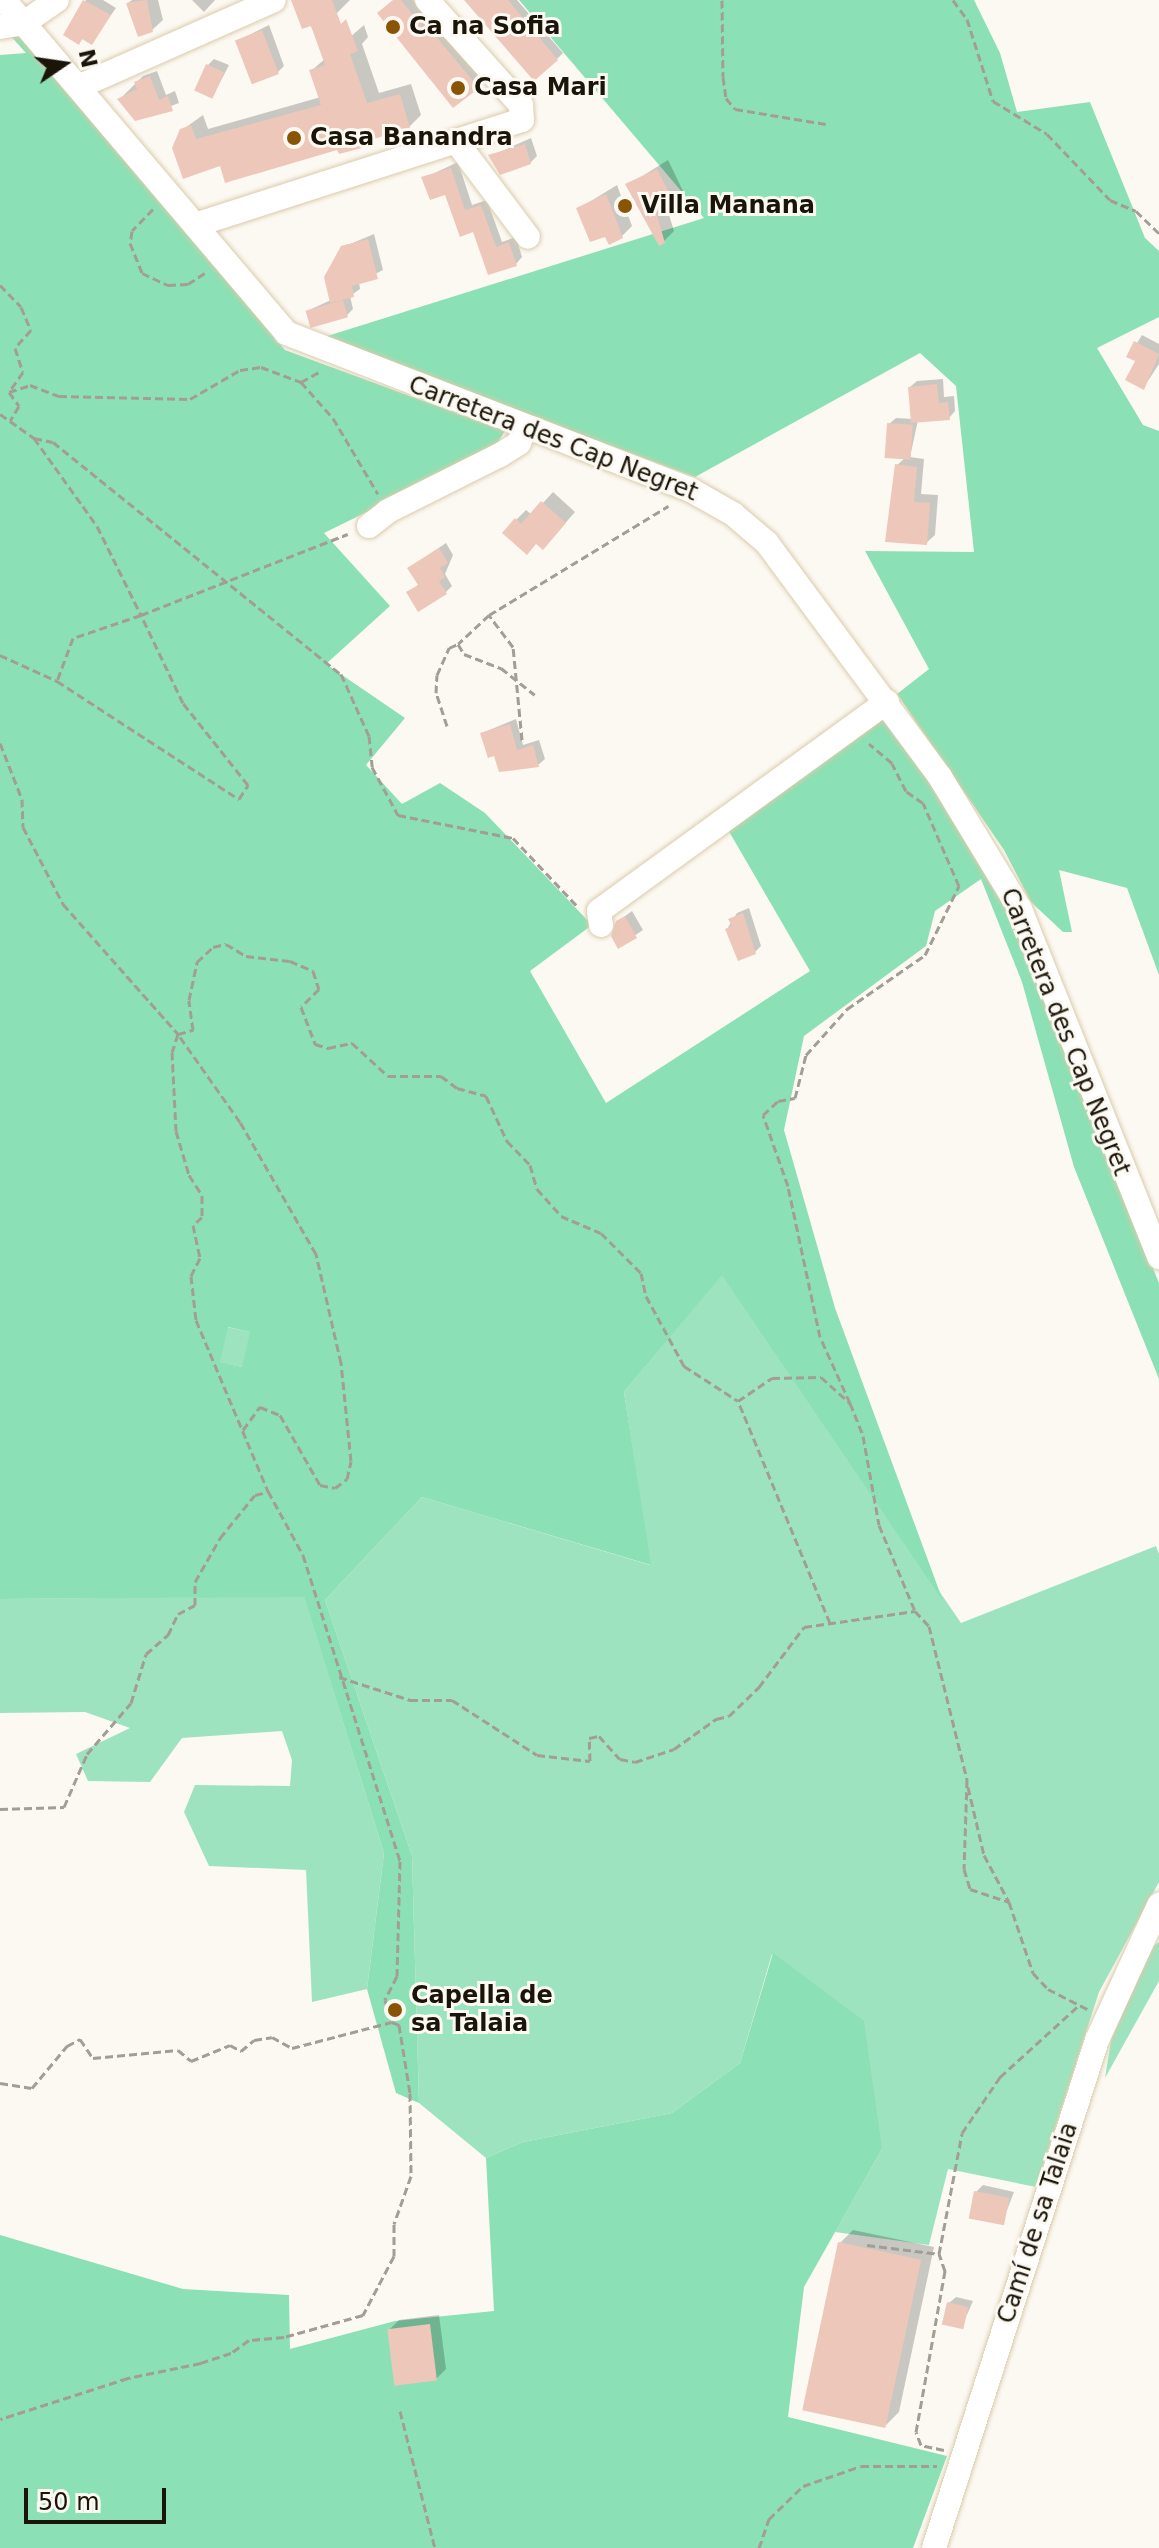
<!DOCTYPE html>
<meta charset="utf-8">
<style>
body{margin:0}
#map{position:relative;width:1159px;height:2548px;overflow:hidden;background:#fcf9f3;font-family:"DejaVu Sans",sans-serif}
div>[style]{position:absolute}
.green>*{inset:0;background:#9ee3bf;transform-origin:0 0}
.forest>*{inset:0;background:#8ce0b5}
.shadow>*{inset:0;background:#0003}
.building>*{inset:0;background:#edc7ba;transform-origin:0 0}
.path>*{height:3px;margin-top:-1.5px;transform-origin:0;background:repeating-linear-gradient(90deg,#a29e95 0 8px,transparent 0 12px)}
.roads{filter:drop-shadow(0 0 2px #dacbaa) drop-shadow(0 0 2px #dacbaa)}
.minor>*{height:24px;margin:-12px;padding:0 12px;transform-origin:12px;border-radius:12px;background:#fff}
.dots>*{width:22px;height:22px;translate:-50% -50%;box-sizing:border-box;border:4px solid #fcf9f3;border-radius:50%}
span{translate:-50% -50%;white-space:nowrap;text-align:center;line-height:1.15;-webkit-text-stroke:6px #fcf9f3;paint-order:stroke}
.poi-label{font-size:24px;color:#1b1509;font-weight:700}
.left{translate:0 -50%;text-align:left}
.street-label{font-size:24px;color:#1b1509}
.north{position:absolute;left:24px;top:24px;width:80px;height:80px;-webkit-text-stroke:6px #fcf9f3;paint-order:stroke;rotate:77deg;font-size:22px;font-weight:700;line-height:32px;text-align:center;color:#1b1509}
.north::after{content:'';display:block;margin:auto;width:28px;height:36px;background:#1b1509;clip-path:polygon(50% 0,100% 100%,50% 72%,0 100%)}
.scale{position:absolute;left:24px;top:2488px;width:142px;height:36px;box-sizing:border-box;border:4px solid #1b1509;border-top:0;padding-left:10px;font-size:24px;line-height:28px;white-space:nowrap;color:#1b1509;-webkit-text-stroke:6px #fcf9f3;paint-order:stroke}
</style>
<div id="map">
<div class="green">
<i style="clip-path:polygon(722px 1274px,961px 1623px,1156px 1546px,1159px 1554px,1159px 1882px,1099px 1992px,1036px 2187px,948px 2169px,929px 2245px,835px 2232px,882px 2149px,772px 1954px,740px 2063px,672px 2113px,523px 2142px,486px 2158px,419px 2103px,412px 1856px,325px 1600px,422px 1497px,650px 1565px,624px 1392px)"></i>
<i style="left:227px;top:1327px;width:24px;height:36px;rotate:12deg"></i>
<i style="clip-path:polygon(304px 1596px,384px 1853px,367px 1989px,312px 2002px,306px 1870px,209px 1866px,184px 1812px,195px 1785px,290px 1786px,292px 1760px,282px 1731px,182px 1738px,150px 1782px,88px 1781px,76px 1754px,130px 1728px,85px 1712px,0 1713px,0 1599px)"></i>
<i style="clip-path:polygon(1159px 1942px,1159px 1981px,1105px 2078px,1111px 2040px,1152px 1947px)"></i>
</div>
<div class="forest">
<i style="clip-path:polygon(519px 0,974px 0,1000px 53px,1017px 112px,1090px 102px,1145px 238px,1159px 251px,1159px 317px,1097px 348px,1143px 425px,1159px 431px,1159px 975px,1127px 888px,1059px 870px,1072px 932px,1063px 932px,1031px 902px,1004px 850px,897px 694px,929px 669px,865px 551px,974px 552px,956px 386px,920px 353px,695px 477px,321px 338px,704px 218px)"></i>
<i style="clip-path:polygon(evenodd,0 14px,285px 350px,505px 431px,493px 450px,324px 533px,390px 606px,326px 664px,405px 718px,366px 765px,402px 804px,440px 783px,485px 813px,592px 925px,530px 971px,606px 1103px,810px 971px,727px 828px,885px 712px,985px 855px,1159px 1283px,1159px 1379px,1074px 1167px,1022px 982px,981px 879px,935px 911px,926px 946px,804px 1036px,784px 1130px,835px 1308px,943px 1601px,722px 1275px,624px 1392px,651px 1565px,422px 1497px,325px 1600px,412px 1856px,419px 2103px,396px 2093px,367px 1989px,384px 1853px,304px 1597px,0 1599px,0 55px,26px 53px,0 24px,0 14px,228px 1327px,250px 1332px,242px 1367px,220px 1362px,228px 1327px)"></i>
<i style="clip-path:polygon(773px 1953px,864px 2021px,882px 2149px,804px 2287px,788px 2417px,947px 2456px,913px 2548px,0 2548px,0 2235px,183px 2289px,289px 2295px,290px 2349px,395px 2321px,494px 2311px,486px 2158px,523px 2142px,672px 2113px,740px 2063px)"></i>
</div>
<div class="shadow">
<i style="clip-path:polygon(86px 0,103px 0,116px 8px,92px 42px,84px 37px,79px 43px,65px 35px)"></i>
<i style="clip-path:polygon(132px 0,158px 0,163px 20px,152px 30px,128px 3px)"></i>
<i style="clip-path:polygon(192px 0,215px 0,204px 12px)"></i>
<i style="clip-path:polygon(293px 0,350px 0,316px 34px)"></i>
<i style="clip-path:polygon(395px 0,413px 0,484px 80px,478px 87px)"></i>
<i style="clip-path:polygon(465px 0,517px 0,563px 53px,557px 59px)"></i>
<i style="clip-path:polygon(269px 25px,284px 66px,278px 72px,237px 41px)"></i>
<i style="clip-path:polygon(364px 25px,368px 37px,362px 44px,379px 93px,411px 84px,421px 115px,409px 127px,369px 138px,361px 146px,222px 163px,182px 130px,203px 115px,208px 129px,321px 97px,311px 71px)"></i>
<i style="clip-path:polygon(214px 59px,229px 65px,213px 96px,208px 65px)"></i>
<i style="clip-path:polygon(157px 71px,166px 95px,175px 91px,179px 103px,136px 119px,120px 99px,143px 76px)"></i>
<i style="clip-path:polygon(531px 138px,537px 156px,530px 163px,491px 156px)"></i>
<i style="clip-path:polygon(668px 160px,683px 191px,666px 205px,674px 231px,663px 242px,628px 185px)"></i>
<i style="clip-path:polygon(458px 162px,472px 205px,487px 200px,502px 242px,516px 237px,522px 257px,516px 264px,475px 229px,446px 193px,424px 178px)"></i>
<i style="clip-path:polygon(617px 185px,632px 226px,622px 236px,606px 235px,578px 209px)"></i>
<i style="clip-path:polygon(374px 234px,383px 270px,359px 282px,360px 289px,350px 296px,353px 309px,347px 315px,307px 311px,331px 300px,343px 247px)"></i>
<i style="clip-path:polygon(1142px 335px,1159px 344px,1159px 364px,1144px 387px,1137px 360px,1129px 356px)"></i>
<i style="clip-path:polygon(943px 379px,944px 397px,954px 396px,955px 411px,949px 418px,918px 420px,910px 457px,924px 459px,921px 494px,938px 495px,935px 535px,926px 543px,897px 465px,905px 458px,889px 424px,896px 418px,913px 419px,910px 387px,917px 381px)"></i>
<i style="clip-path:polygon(553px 492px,575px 512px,553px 537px,537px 542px,516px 520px,526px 510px,532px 515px)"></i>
<i style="clip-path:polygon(446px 543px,453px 555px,445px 574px,452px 586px,446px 592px,409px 593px,419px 584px,409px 568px)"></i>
<i style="clip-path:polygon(516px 719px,523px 745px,539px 740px,545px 759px,538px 765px,496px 754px,482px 733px)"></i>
<i style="clip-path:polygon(749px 908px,761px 946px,755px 952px,727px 929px,737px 913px)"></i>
<i style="clip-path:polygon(632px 911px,643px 930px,619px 946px,617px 922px)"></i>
<i style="clip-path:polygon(983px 2185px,1014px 2192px,1002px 2223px,976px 2192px)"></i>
<i style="clip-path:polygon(853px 2230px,934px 2247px,899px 2412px,885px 2426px,840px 2243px)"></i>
<i style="clip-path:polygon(956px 2297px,973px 2301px,962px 2326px,949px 2303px)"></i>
<i style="clip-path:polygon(439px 2315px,446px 2369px,436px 2379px,389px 2330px,399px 2320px)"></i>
</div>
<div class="building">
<i style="clip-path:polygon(83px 0,111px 15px,92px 45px,82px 39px,79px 45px,63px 35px)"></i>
<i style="clip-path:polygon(147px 0,153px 32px,138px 37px,126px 3px)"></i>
<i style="clip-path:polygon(291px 0,332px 0,341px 24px,346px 19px,358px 51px,350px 54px,367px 103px,400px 94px,410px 128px,361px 143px,362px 148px,339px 154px,337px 150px,225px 183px,220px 166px,183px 179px,172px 148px,180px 129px,191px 125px,196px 139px,321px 105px,309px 70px,325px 65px,311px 26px,302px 29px)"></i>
<i style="clip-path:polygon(393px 0,401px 0,431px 37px,434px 34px,479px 88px,453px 108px,377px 13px)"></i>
<i style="clip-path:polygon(464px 0,508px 0,558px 60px,534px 81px)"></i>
<i style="left:262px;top:30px;width:47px;height:29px;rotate:69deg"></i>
<i style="left:206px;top:64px;width:20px;height:29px;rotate:24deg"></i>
<i style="clip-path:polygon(150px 76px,159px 100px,168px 96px,173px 111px,135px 121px,117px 99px,137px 89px,134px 82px)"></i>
<i style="clip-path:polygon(525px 144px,531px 164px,500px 175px,488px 155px)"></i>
<i style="clip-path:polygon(451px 168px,465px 210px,481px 205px,496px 247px,509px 242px,517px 266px,488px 275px,473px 232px,460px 237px,445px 195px,430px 200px,421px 177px)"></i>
<i style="clip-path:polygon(657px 169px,674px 203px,656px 212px,665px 243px,659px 246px,625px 184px)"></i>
<i style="clip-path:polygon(606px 194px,623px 238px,609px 245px,605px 237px,590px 242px,576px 208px)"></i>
<i style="clip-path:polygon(368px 239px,378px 279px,352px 286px,354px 297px,330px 303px,324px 277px,341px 246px)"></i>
<i style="left:343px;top:300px;width:18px;height:39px;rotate:74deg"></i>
<i style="clip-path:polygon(1134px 341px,1159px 354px,1144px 390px,1125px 380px,1135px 361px,1126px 357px)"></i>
<i style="clip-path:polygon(937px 384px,939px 403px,948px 402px,950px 420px,911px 423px,908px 387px)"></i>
<i style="left:887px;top:423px;width:26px;height:35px;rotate:4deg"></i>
<i style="clip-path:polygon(895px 464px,917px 467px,914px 502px,930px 503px,927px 545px,885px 542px)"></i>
<i style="clip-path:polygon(541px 501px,566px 523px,543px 550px,536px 544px,527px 555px,502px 533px,515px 518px,521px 524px)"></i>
<i style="clip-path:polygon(439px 548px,448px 563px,440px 568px,445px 577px,439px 581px,447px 594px,418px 612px,406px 592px,418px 585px,407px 568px)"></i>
<i style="clip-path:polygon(510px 724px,517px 750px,533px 745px,539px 767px,499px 772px,494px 756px,488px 758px,480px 733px)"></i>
<i style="clip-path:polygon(743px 913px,756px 954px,738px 961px,725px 929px,732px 926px,728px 919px)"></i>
<i style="clip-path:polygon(625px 916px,637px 938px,618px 949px,611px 936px,616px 921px)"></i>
<i style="left:974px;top:2191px;width:36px;height:28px;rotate:11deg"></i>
<i style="left:838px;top:2242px;width:85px;height:172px;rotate:12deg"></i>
<i style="left:947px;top:2302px;width:22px;height:23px;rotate:13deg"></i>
<i style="left:430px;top:2324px;width:57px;height:43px;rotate:83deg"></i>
</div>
<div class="path">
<i style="left:722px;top:0;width:77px;rotate:89.3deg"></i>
<i style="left:723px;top:77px;width:21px;rotate:82deg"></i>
<i style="left:726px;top:98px;width:14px;rotate:51deg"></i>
<i style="left:735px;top:109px;width:92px;rotate:9.4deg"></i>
<i style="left:953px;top:0;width:24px;rotate:54deg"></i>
<i style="left:967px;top:19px;width:86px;rotate:72.4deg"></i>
<i style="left:993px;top:101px;width:63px;rotate:31.4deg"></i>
<i style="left:1047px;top:134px;width:91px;rotate:46.3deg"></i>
<i style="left:1110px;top:200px;width:28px;rotate:23deg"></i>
<i style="left:1136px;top:211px;width:32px;rotate:44deg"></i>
<i style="left:153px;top:209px;width:30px;rotate:134deg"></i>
<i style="left:132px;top:231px;width:12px;rotate:99deg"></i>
<i style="left:130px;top:243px;width:32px;rotate:68deg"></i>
<i style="left:142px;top:273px;width:29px;rotate:25deg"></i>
<i style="left:168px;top:285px;width:20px;rotate:-3deg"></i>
<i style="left:188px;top:284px;width:20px;rotate:-33deg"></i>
<i style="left:0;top:285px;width:30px;rotate:46deg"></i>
<i style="left:21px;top:307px;width:25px;rotate:67deg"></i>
<i style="left:31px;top:330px;width:24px;rotate:132deg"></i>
<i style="left:15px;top:348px;width:25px;rotate:72deg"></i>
<i style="left:23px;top:372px;width:24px;rotate:125deg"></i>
<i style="left:9px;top:392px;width:17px;rotate:54deg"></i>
<i style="left:19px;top:406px;width:17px;rotate:121deg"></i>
<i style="left:301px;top:382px;width:48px;rotate:48.4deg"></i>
<i style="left:333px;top:418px;width:88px;rotate:59.4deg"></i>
<i style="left:9px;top:392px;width:22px;rotate:-18deg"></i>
<i style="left:30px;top:385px;width:31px;rotate:21deg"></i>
<i style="left:59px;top:396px;width:131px;rotate:1.3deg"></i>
<i style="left:190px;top:399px;width:58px;rotate:-30.1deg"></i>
<i style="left:240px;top:370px;width:21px;rotate:-8deg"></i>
<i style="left:261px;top:367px;width:43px;rotate:20.6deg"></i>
<i style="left:301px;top:382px;width:23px;rotate:-29deg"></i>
<i style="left:0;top:414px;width:42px;rotate:35.2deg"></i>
<i style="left:34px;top:438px;width:108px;rotate:54.4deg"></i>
<i style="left:97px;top:526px;width:99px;rotate:63.7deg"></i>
<i style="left:141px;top:615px;width:222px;rotate:-21.4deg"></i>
<i style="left:34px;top:438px;width:19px;rotate:12deg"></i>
<i style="left:53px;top:442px;width:370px;rotate:38.9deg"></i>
<i style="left:341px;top:674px;width:68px;rotate:65.7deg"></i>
<i style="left:369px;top:736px;width:31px;rotate:84deg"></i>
<i style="left:372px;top:767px;width:55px;rotate:61.6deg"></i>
<i style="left:398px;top:815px;width:117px;rotate:11.3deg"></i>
<i style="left:513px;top:838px;width:96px;rotate:46.7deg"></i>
<i style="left:489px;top:615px;width:42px;rotate:136.9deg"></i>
<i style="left:458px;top:644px;width:12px;rotate:59deg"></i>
<i style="left:464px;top:654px;width:40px;rotate:21deg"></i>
<i style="left:501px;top:668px;width:43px;rotate:38.5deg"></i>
<i style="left:0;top:655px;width:63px;rotate:24.5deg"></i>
<i style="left:57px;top:681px;width:217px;rotate:33deg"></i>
<i style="left:239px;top:799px;width:17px;rotate:-57deg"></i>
<i style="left:248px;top:785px;width:105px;rotate:-128.4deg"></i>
<i style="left:183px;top:703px;width:98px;rotate:-115.5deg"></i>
<i style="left:141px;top:615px;width:72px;rotate:161.3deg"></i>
<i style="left:73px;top:638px;width:46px;rotate:110.4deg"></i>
<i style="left:447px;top:726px;width:35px;rotate:-108deg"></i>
<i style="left:436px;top:693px;width:18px;rotate:-87deg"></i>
<i style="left:437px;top:675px;width:30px;rotate:-66deg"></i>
<i style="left:449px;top:648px;width:10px;rotate:-24deg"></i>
<i style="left:522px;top:740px;width:93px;rotate:-95.5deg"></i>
<i style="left:513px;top:647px;width:40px;rotate:-127deg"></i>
<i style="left:489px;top:615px;width:210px;rotate:-31.3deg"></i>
<i style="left:0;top:743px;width:60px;rotate:68.6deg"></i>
<i style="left:22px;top:799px;width:28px;rotate:88deg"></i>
<i style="left:23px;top:827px;width:87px;rotate:62.5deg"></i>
<i style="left:63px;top:904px;width:174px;rotate:48.5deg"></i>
<i style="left:178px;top:1034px;width:19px;rotate:108deg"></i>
<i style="left:172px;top:1052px;width:79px;rotate:87.1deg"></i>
<i style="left:176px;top:1131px;width:46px;rotate:73.5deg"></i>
<i style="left:189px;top:1175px;width:24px;rotate:57deg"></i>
<i style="left:202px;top:1195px;width:22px;rotate:90deg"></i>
<i style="left:202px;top:1217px;width:12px;rotate:138deg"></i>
<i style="left:193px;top:1225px;width:34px;rotate:78deg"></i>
<i style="left:200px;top:1258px;width:20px;rotate:117deg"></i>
<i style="left:191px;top:1276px;width:44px;rotate:83.5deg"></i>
<i style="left:196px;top:1320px;width:186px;rotate:67.2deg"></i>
<i style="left:268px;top:1491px;width:73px;rotate:61.3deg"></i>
<i style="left:303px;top:1555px;width:321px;rotate:72.4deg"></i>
<i style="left:400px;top:1861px;width:115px;rotate:91.5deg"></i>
<i style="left:397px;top:1976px;width:27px;rotate:117deg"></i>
<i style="left:385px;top:2000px;width:23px;rotate:72deg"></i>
<i style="left:392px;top:2022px;width:8px;rotate:23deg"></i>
<i style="left:399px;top:2025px;width:69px;rotate:80.8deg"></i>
<i style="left:410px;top:2093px;width:83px;rotate:89.3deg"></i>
<i style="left:411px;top:2176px;width:51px;rotate:109.5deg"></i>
<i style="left:394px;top:2224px;width:32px;rotate:90deg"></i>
<i style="left:394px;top:2256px;width:67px;rotate:117.7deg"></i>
<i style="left:363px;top:2315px;width:82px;rotate:164.4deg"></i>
<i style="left:284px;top:2337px;width:35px;rotate:175deg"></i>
<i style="left:249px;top:2340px;width:22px;rotate:144deg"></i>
<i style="left:231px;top:2353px;width:32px;rotate:162deg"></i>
<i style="left:201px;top:2363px;width:75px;rotate:168.4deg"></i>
<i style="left:128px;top:2378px;width:134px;rotate:162.2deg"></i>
<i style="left:850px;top:1403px;width:72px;rotate:-114.4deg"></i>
<i style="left:820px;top:1337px;width:154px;rotate:-102deg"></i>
<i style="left:788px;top:1186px;width:75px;rotate:-109.4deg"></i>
<i style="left:763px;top:1115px;width:21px;rotate:-43deg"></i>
<i style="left:778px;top:1101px;width:17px;rotate:-10deg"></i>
<i style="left:795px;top:1098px;width:44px;rotate:-75.7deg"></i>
<i style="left:806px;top:1055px;width:62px;rotate:-48.3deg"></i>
<i style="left:847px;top:1009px;width:95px;rotate:-34.7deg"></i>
<i style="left:925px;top:955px;width:77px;rotate:-63.8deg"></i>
<i style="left:959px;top:886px;width:90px;rotate:-113.4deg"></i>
<i style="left:923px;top:803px;width:21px;rotate:-145deg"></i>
<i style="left:906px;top:791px;width:31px;rotate:-117deg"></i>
<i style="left:892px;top:763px;width:30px;rotate:-140deg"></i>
<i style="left:243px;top:1430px;width:29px;rotate:-54deg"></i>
<i style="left:260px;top:1407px;width:22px;rotate:22deg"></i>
<i style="left:280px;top:1415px;width:81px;rotate:60.3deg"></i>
<i style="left:320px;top:1485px;width:15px;rotate:11deg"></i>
<i style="left:335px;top:1488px;width:15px;rotate:-37deg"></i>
<i style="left:347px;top:1479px;width:18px;rotate:-77deg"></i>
<i style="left:351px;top:1461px;width:99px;rotate:-95.8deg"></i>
<i style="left:341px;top:1363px;width:112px;rotate:-102.9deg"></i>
<i style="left:316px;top:1254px;width:152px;rotate:-119.9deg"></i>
<i style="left:240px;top:1122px;width:108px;rotate:-125.2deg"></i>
<i style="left:178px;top:1034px;width:16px;rotate:-15deg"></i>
<i style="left:193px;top:1030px;width:30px;rotate:-98deg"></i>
<i style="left:189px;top:1000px;width:39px;rotate:-78deg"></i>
<i style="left:197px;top:962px;width:22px;rotate:-43deg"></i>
<i style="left:213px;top:947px;width:13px;rotate:-13deg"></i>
<i style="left:226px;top:944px;width:23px;rotate:31deg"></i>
<i style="left:246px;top:956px;width:44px;rotate:6.5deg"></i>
<i style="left:290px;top:961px;width:25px;rotate:23deg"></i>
<i style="left:313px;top:971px;width:19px;rotate:72deg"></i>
<i style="left:319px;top:989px;width:25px;rotate:135deg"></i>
<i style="left:301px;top:1007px;width:40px;rotate:69deg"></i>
<i style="left:315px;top:1044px;width:14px;rotate:17deg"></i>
<i style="left:328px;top:1048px;width:25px;rotate:-12deg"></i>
<i style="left:352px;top:1043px;width:49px;rotate:42.5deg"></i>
<i style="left:388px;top:1076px;width:53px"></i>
<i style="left:441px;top:1076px;width:20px;rotate:37deg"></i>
<i style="left:457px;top:1088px;width:30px;rotate:15deg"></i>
<i style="left:486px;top:1096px;width:50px;rotate:65deg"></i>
<i style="left:507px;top:1141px;width:33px;rotate:46deg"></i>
<i style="left:530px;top:1165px;width:25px;rotate:74deg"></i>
<i style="left:537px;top:1189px;width:36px;rotate:48deg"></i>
<i style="left:561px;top:1216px;width:43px;rotate:23deg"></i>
<i style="left:601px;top:1233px;width:57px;rotate:45deg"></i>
<i style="left:641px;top:1273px;width:24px;rotate:78deg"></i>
<i style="left:646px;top:1296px;width:80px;rotate:61.5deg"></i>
<i style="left:684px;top:1366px;width:64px;rotate:32.9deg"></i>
<i style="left:830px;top:1623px;width:240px;rotate:-112.5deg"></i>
<i style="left:738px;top:1401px;width:41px;rotate:-34.1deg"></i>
<i style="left:772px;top:1378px;width:49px;rotate:-1.2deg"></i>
<i style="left:821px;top:1377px;width:39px;rotate:42deg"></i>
<i style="left:850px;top:1403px;width:35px;rotate:68deg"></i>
<i style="left:863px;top:1436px;width:90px;rotate:79.8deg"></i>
<i style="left:879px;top:1525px;width:93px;rotate:67.3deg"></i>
<i style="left:339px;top:1677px;width:75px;rotate:17.9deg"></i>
<i style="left:410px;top:1700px;width:42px"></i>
<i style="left:452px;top:1700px;width:101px;rotate:32.9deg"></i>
<i style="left:537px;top:1755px;width:53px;rotate:6.5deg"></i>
<i style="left:590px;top:1761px;width:23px;rotate:-92deg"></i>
<i style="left:589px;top:1738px;width:10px;rotate:-11deg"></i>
<i style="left:599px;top:1736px;width:31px;rotate:48deg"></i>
<i style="left:620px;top:1759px;width:15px;rotate:11deg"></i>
<i style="left:635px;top:1762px;width:41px;rotate:-18.4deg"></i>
<i style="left:674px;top:1749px;width:52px;rotate:-35.5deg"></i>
<i style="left:716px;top:1719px;width:13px;rotate:-13deg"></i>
<i style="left:729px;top:1716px;width:42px;rotate:-44deg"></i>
<i style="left:759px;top:1687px;width:75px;rotate:-53.1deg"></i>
<i style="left:804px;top:1627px;width:112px;rotate:-8.2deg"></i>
<i style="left:915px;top:1611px;width:21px;rotate:47deg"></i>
<i style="left:929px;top:1626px;width:159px;rotate:76.1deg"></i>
<i style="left:967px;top:1780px;width:89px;rotate:91.9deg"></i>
<i style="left:964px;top:1869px;width:21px;rotate:73deg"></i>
<i style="left:970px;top:1889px;width:41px;rotate:18.4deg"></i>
<i style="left:1009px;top:1902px;width:75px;rotate:71.3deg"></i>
<i style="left:1033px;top:1973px;width:22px;rotate:47deg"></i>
<i style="left:1048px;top:1989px;width:46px;rotate:27.1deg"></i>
<i style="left:968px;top:1787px;width:70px;rotate:76.8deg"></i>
<i style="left:984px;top:1855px;width:53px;rotate:62deg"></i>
<i style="left:0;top:1809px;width:64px;rotate:-1.8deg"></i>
<i style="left:64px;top:1807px;width:58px;rotate:-66.5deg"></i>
<i style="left:87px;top:1754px;width:67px;rotate:-49.2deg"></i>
<i style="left:131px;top:1703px;width:51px;rotate:-73deg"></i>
<i style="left:146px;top:1654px;width:29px;rotate:-41deg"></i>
<i style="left:168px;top:1635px;width:23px;rotate:-65deg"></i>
<i style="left:178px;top:1614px;width:19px;rotate:-28deg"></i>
<i style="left:195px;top:1605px;width:23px;rotate:-90deg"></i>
<i style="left:195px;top:1582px;width:51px;rotate:-60.4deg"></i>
<i style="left:220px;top:1538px;width:55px;rotate:-50.9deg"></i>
<i style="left:255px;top:1495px;width:12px;rotate:-14deg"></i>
<i style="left:0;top:2083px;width:32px;rotate:9deg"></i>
<i style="left:32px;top:2088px;width:55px;rotate:-50.2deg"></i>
<i style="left:67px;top:2046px;width:15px;rotate:-28deg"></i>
<i style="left:80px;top:2039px;width:23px;rotate:56deg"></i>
<i style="left:93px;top:2058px;width:85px;rotate:-5.4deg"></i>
<i style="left:178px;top:2050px;width:17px;rotate:40deg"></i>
<i style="left:191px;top:2061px;width:42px;rotate:-22.3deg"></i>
<i style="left:230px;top:2045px;width:13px;rotate:29deg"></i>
<i style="left:241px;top:2051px;width:17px;rotate:-40deg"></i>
<i style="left:254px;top:2040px;width:18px;rotate:-9deg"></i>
<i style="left:272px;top:2037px;width:23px;rotate:29deg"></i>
<i style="left:292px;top:2048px;width:103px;rotate:-14.6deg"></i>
<i style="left:867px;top:2245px;width:73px;rotate:7.1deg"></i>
<i style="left:400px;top:2411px;width:141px;rotate:75.7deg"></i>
<i style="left:944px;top:2450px;width:24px;rotate:-168deg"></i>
<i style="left:921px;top:2445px;width:14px;rotate:-111deg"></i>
<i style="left:916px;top:2432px;width:164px;rotate:-79.8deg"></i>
<i style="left:945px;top:2271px;width:18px;rotate:-109deg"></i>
<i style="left:939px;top:2254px;width:123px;rotate:-79.2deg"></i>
<i style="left:962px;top:2133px;width:68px;rotate:-55.8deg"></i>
<i style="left:1000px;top:2077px;width:105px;rotate:-42.3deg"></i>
<i style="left:759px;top:2548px;width:31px;rotate:-71deg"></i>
<i style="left:769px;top:2519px;width:47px;rotate:-44.1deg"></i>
<i style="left:803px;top:2486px;width:61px;rotate:-19deg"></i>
<i style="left:861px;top:2466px;width:76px"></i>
</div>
<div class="roads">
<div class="minor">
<i style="left:4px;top:0;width:436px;rotate:49.7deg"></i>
<i style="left:286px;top:333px;width:432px;rotate:21.2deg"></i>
<i style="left:689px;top:489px;width:51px;rotate:29.6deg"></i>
<i style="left:733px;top:514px;width:45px;rotate:40.5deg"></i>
<i style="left:767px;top:543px;width:291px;rotate:53.5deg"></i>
<i style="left:940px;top:777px;width:154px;rotate:58.8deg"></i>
<i style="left:1020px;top:909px;width:375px;rotate:68.2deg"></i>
<i style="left:0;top:27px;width:24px;rotate:-9deg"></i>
<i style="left:24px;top:23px;width:40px;rotate:-34.9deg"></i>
<i style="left:78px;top:87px;width:214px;rotate:-23.9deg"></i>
<i style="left:458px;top:144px;width:116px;rotate:53deg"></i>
<i style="left:195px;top:225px;width:343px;rotate:-17.8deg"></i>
<i style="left:522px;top:120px;width:15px;rotate:-94deg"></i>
<i style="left:521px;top:105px;width:141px;rotate:-131.8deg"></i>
<i style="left:369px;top:526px;width:24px;rotate:-38deg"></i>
<i style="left:388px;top:511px;width:125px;rotate:-26.6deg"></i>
<i style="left:500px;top:455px;width:22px;rotate:-32deg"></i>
<i style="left:519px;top:443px;width:17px;rotate:-69deg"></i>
<i style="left:601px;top:925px;width:14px;rotate:-98deg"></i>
<i style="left:599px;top:911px;width:356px;rotate:-36deg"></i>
<i style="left:934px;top:2548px;width:534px;rotate:-72.21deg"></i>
<i style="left:1097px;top:2040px;width:149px;rotate:-65.3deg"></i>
</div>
</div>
<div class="dots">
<i style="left:393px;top:27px;background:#8a5405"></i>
<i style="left:458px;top:88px;background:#8a5405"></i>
<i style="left:294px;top:138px;background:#8a5405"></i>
<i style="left:625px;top:206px;background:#8a5405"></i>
<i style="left:395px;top:2010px;background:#8a5405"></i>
</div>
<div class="poi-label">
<span class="left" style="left:409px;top:27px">Ca na Sofia</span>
<span class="left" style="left:474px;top:88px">Casa Mari</span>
<span class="left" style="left:310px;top:138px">Casa Banandra</span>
<span class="left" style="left:641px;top:206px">Villa Manana</span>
<span class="left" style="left:411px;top:2010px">Capella de<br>sa Talaia</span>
</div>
<div class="street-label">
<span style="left:553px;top:439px;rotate:21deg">Carretera des Cap Negret</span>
<span style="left:1065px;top:1032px;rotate:68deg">Carretera des Cap Negret</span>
<span style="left:1038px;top:2223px;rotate:-72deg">Camí de sa Talaia</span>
</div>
<div class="north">N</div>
<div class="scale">50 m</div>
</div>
